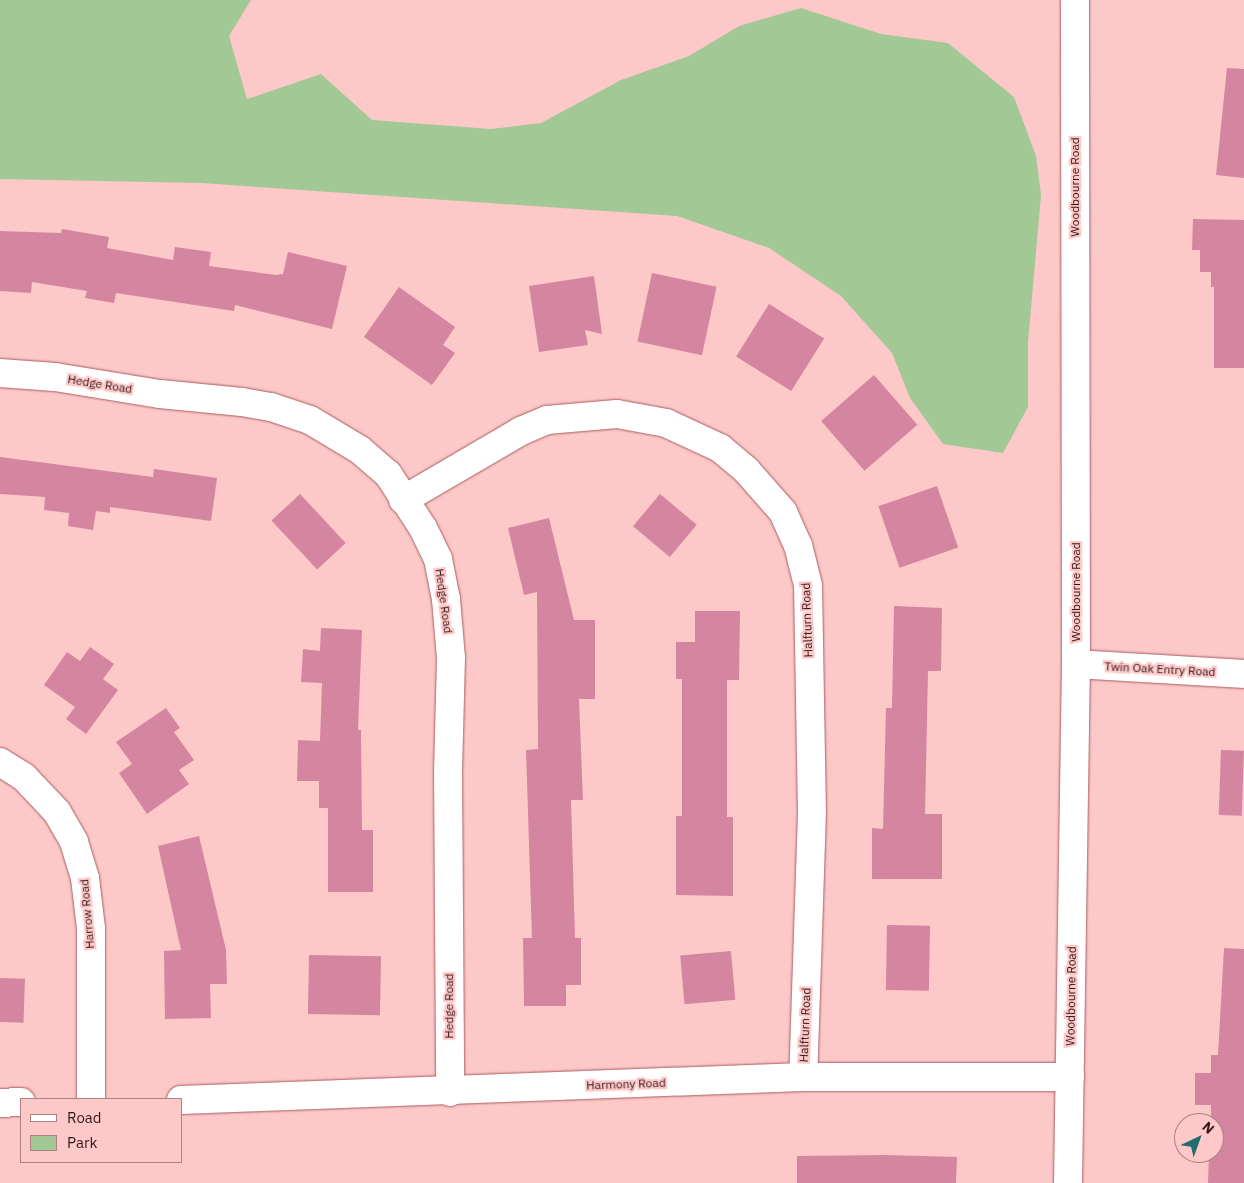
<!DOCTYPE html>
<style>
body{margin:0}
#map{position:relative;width:1244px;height:1183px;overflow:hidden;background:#fdc8c8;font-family:"IBM Plex Sans",sans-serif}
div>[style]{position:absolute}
.green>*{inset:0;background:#a2c995}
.building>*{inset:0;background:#d485a0;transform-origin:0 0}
.roads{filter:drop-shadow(0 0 1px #a95c5f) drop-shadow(0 0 1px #a95c5f)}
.street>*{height:28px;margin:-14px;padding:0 14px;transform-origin:14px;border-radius:14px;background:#fff}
.secondary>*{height:28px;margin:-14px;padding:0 14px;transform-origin:14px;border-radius:14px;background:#fff}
span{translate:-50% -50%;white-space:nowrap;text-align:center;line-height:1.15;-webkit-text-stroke:4.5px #fdc8c8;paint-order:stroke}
.street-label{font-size:12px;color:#351617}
.legend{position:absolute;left:20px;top:1098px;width:162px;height:65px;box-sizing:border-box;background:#fdc8c8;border:1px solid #ad8181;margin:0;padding:6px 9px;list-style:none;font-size:15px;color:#351617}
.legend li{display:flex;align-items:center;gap:10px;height:25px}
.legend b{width:25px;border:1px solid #ad8181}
.north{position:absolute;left:1174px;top:1113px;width:50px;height:50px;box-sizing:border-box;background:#fdc8c8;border:1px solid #ad8181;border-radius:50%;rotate:42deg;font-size:14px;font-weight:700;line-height:20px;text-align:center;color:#351617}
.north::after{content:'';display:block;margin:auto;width:18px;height:22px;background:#206c6e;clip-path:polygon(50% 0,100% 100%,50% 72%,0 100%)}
</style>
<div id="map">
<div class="green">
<i style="clip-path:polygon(0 0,251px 0,229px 36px,247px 99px,321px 74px,372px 120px,491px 129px,541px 123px,621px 80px,689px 56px,739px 26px,801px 8px,881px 34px,948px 43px,1014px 97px,1036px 156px,1041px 195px,1028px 343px,1028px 407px,1003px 453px,943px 444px,910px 398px,892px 353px,841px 296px,769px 248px,677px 216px,201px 183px,0 179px)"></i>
</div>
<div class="building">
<i style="clip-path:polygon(1227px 68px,1244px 69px,1244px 178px,1216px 175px)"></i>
<i style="clip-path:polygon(1193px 219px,1244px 220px,1244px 368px,1214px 368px,1214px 287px,1211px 287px,1211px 272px,1200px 272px,1200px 250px,1192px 250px)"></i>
<i style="clip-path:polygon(62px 229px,109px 237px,107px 248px,173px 260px,175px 247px,211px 252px,209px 266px,276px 275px,283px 274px,288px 252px,347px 266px,332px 329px,235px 305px,234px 311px,116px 293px,114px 303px,85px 298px,87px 291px,32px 282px,31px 293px,0 291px,0 231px,61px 233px)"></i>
<i style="left:652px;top:273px;width:66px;height:70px;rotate:12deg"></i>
<i style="clip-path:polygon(594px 276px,602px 334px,585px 330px,588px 345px,539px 352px,529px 286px)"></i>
<i style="clip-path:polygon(399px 287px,455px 327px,443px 345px,455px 353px,432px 385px,364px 337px)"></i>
<i style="left:769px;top:304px;width:65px;height:62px;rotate:32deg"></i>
<i style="left:874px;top:375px;width:66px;height:70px;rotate:49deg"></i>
<i style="clip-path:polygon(0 457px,153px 477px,154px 469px,217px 478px,211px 521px,110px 507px,110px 513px,96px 511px,93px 530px,68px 526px,69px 513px,44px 510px,45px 497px,0 494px)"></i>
<i style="left:937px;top:486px;width:65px;height:62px;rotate:71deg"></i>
<i style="left:300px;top:494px;width:67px;height:39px;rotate:47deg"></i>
<i style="left:660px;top:494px;width:48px;height:42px;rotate:40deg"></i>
<i style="clip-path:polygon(549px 518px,574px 620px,595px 620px,595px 699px,579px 699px,583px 800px,571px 800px,575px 938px,581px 938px,581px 985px,566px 985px,566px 1006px,524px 1006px,523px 938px,532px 938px,526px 750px,538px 749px,537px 592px,524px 595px,508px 528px)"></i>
<i style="clip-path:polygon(894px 606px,942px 608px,941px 671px,928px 671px,925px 814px,942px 814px,942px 879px,872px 879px,872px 828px,883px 829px,886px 708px,892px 708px)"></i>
<i style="clip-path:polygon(695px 611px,740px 611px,739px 680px,727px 680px,727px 817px,733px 817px,733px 896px,676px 895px,676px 816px,682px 816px,682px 679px,676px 679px,676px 642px,695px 642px)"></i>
<i style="clip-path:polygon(321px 628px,362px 630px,358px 730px,361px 730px,362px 830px,373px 830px,373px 892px,328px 892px,328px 808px,319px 808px,319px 781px,297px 781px,298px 740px,320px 741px,322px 683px,301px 682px,303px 649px,320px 651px)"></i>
<i style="clip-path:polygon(90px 647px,114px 664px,103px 679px,118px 690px,86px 734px,66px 719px,75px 707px,44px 685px,67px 652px,80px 661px)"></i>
<i style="clip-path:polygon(166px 708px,180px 728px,174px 732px,194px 760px,179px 770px,189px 784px,147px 814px,119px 773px,132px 764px,116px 742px)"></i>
<i style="left:1221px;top:750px;width:23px;height:65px;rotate:2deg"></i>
<i style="clip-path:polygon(199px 836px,226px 950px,227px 984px,210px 984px,211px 1018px,165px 1019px,164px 951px,181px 950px,158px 846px)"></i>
<i style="left:887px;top:925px;width:43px;height:65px;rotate:1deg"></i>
<i style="clip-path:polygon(1224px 948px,1244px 949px,1244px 1183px,1208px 1183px,1209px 1154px,1214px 1153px,1214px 1123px,1211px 1123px,1211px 1105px,1195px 1105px,1195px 1073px,1211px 1073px,1211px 1055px,1218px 1055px)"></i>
<i style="left:731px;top:951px;width:49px;height:51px;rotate:85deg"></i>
<i style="left:309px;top:955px;width:72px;height:59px;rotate:1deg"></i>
<i style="left:0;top:978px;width:25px;height:44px;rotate:2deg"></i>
<i style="clip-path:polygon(886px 1155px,957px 1157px,956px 1183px,797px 1183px,797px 1156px)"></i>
</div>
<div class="roads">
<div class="street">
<i style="left:0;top:373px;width:55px;rotate:4.2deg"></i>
<i style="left:55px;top:377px;width:106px;rotate:9.2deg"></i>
<i style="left:160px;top:394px;width:82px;rotate:5.6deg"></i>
<i style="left:242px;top:402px;width:29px;rotate:10deg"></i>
<i style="left:271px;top:407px;width:41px;rotate:18.4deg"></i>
<i style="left:310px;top:420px;width:58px;rotate:31deg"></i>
<i style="left:360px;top:450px;width:37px;rotate:41deg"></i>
<i style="left:388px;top:474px;width:64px;rotate:57.1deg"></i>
<i style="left:423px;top:528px;width:34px;rotate:64deg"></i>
<i style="left:438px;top:559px;width:41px;rotate:78.7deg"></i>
<i style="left:446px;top:599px;width:59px;rotate:85.2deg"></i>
<i style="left:451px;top:658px;width:113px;rotate:91.5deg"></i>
<i style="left:448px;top:771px;width:321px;rotate:89.6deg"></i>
<i style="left:403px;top:500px;width:137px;rotate:-30.3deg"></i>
<i style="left:521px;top:431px;width:28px;rotate:-23deg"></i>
<i style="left:547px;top:420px;width:70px;rotate:-4.9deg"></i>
<i style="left:617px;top:414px;width:50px;rotate:10.4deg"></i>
<i style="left:666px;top:423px;width:60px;rotate:24.8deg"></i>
<i style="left:720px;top:448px;width:35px;rotate:40deg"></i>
<i style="left:747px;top:471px;width:55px;rotate:48.7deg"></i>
<i style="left:783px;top:512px;width:36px;rotate:66deg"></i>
<i style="left:798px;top:545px;width:41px;rotate:76deg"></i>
<i style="left:808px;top:585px;width:227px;rotate:89deg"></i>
<i style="left:812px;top:812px;width:265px;rotate:91.9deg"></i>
<i style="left:1076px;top:664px;width:168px;rotate:3.4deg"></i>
<i style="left:0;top:762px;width:28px;rotate:32deg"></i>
<i style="left:24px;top:777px;width:48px;rotate:46.7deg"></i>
<i style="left:57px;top:812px;width:34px;rotate:60deg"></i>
<i style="left:74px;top:842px;width:38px;rotate:73deg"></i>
<i style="left:85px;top:878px;width:50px;rotate:83.2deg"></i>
<i style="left:91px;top:928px;width:171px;rotate:90deg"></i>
<i style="left:181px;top:1100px;width:622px;rotate:-2.12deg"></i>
<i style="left:803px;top:1077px;width:267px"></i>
<i style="left:0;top:1103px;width:21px;rotate:-3deg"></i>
</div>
<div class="secondary">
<i style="left:1068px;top:1183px;width:519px;rotate:-89.12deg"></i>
<i style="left:1076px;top:664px;width:664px;rotate:-90.09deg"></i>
</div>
</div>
<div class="street-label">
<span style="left:1075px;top:187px;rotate:-90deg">Woodbourne Road</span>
<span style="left:100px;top:384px;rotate:9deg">Hedge Road</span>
<span style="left:1076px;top:592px;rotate:-90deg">Woodbourne Road</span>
<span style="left:444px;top:601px;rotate:82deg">Hedge Road</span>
<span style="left:807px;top:620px;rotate:-92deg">Halfturn Road</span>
<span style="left:1160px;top:669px;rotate:3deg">Twin Oak Entry Road</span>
<span style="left:87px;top:914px;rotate:-95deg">Harrow Road</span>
<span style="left:1071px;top:996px;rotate:-89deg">Woodbourne Road</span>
<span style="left:449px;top:1006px;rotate:-90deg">Hedge Road</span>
<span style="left:805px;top:1025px;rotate:-88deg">Halfturn Road</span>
<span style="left:626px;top:1084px;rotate:-2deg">Harmony Road</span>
</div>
<ul class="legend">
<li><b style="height:6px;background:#fff"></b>Road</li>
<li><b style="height:14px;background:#a2c995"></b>Park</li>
</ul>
<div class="north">N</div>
</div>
